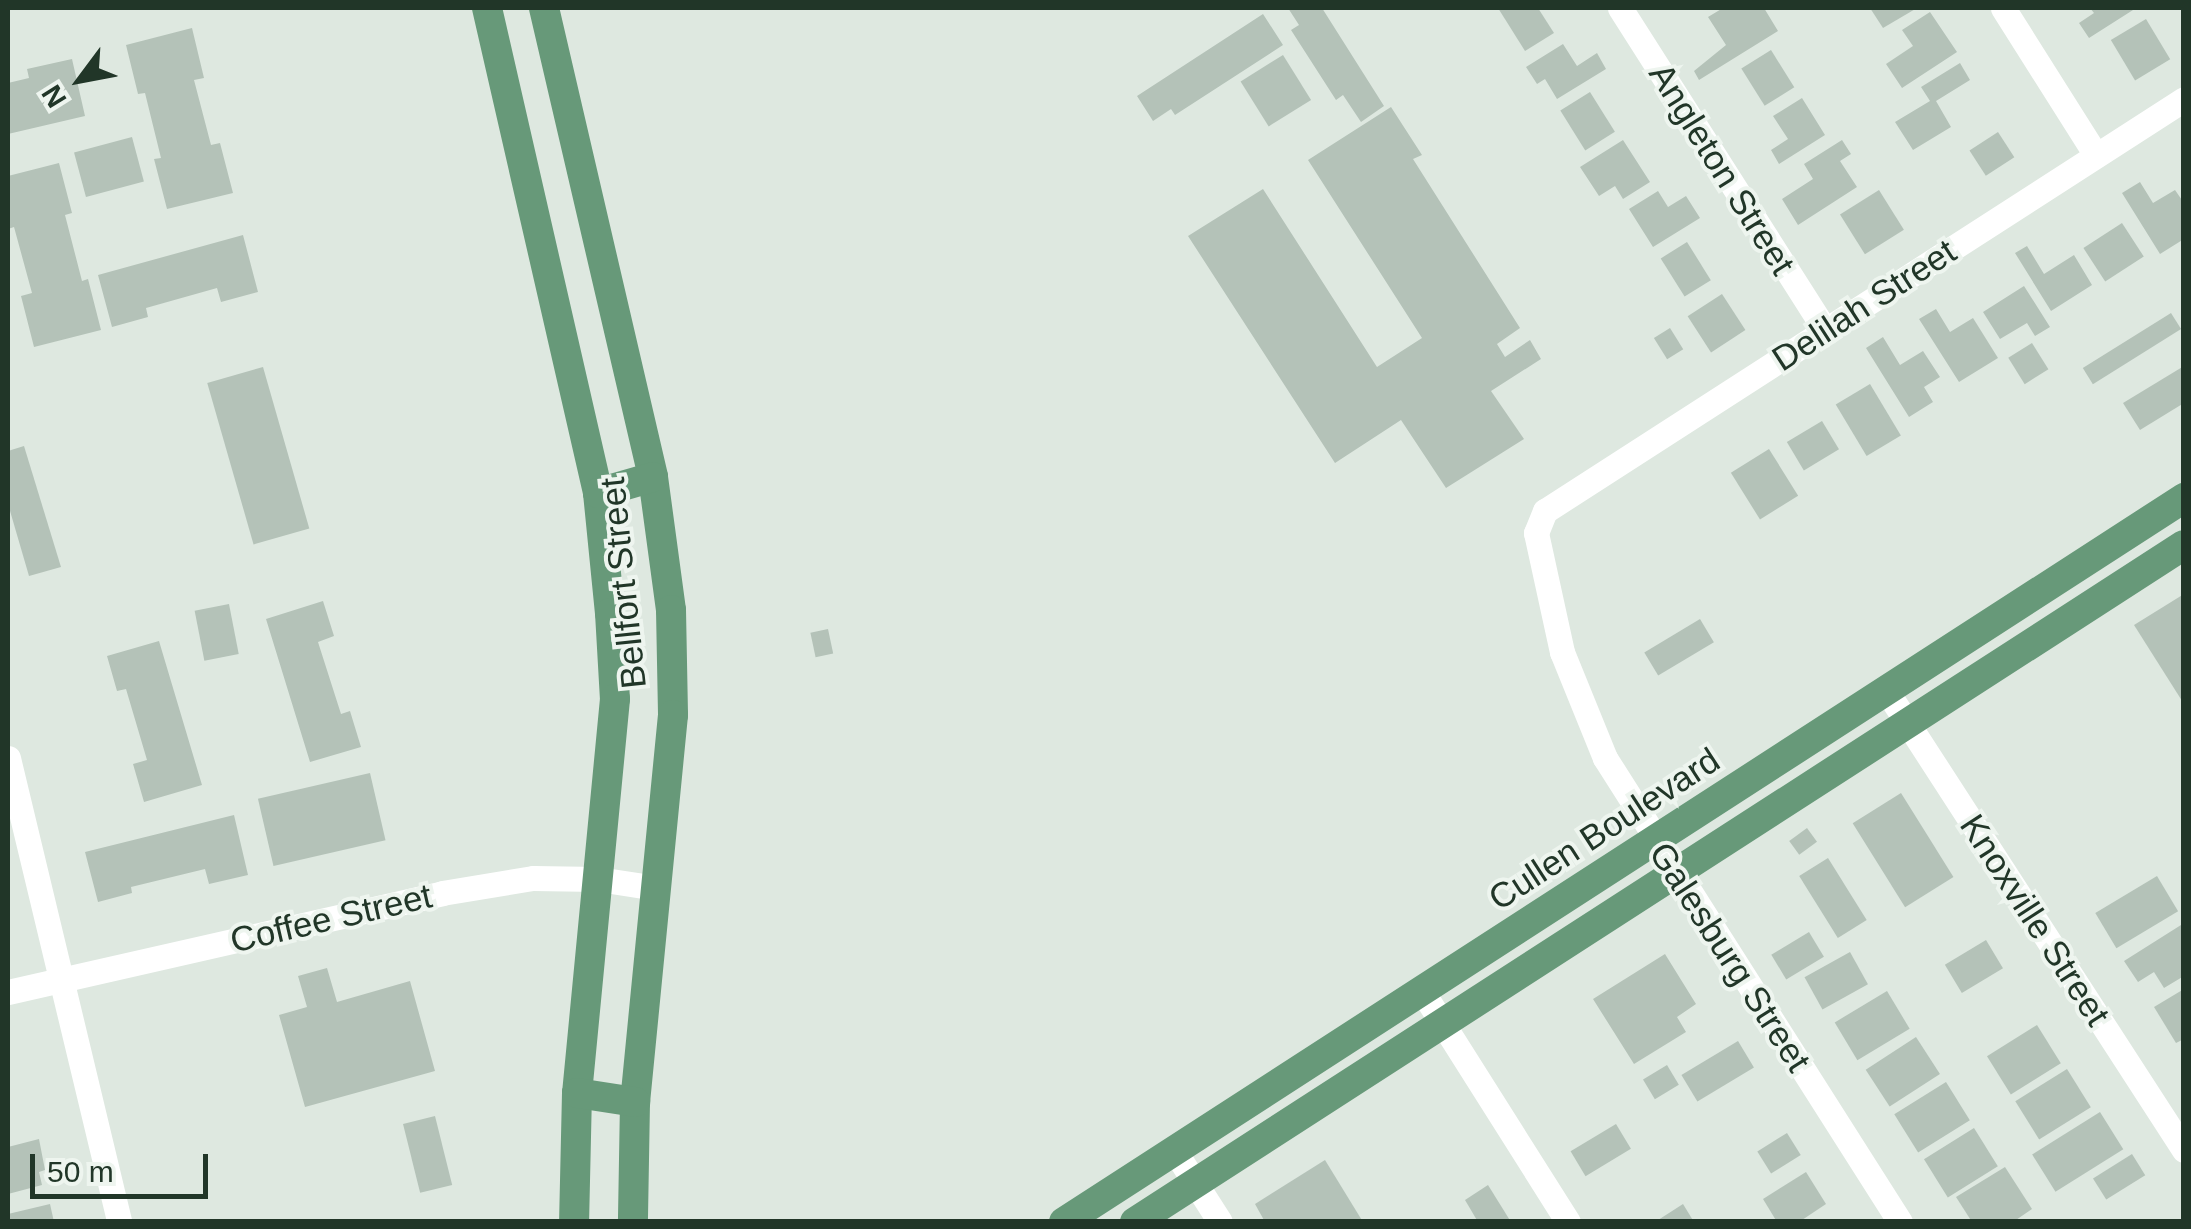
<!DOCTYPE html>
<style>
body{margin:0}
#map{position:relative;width:2191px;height:1229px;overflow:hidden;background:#dee8e0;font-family:Arial,sans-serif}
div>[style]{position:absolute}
.building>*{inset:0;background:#b4c2b8;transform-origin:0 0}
.minor>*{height:25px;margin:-12.5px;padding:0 12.5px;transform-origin:12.5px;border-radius:12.5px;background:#fff}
.major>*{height:30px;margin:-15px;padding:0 15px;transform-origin:15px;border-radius:15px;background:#679979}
span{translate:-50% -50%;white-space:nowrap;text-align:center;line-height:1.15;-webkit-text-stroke:8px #eef5ef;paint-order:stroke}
.street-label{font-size:35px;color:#213628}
.frame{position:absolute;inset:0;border:10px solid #213628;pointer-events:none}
.north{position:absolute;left:30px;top:30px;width:100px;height:100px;-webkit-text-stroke:8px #eef5ef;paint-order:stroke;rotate:238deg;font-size:28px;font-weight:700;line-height:40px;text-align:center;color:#213628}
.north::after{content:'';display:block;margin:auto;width:35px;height:45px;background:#213628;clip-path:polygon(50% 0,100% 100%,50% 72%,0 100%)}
.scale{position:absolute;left:30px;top:1154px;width:178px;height:45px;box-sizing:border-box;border:5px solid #213628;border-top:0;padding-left:12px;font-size:30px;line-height:35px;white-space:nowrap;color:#213628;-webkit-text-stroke:8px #eef5ef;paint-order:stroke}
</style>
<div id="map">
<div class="building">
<i style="clip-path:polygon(1288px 8px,1322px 8px,1384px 106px,1361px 122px,1343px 95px,1336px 100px,1291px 30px,1299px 25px)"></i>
<i style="clip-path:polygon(1498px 8px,1538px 8px,1554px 33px,1525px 51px)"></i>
<i style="clip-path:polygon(1723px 8px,1764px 8px,1778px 31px,1699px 80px,1694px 71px,1726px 45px,1708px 17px)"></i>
<i style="clip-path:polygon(1870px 8px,1917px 8px,1883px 28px)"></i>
<i style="clip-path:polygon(2090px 8px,2131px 8px,2133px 10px,2089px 38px,2079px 23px,2094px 13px)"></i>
<i style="clip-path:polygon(1930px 12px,1957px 52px,1902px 88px,1886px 64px,1913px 46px,1902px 30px)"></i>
<i style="clip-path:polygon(1263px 14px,1283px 45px,1175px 115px,1171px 109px,1153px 121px,1137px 96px)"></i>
<i style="left:2146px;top:19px;width:47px;height:41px;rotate:59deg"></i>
<i style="clip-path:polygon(192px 28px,204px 78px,194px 80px,211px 145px,220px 143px,233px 193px,167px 209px,154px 159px,161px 158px,145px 93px,138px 94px,126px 45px)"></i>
<i style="clip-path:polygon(1563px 44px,1577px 66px,1597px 53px,1606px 69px,1557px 99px,1545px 79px,1537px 84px,1526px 67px)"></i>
<i style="left:1771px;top:50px;width:44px;height:35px;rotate:58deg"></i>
<i style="left:1283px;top:55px;width:53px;height:50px;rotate:58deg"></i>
<i style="clip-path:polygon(72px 59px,85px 116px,8px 134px,8px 83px,29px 78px,27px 69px)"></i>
<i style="clip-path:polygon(1960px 63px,1970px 80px,1936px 101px,1951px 127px,1913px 150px,1895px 122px,1930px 101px,1921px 87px)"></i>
<i style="left:1590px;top:92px;width:47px;height:35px;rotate:58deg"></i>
<i style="clip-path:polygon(1802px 98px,1825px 135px,1779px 164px,1771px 150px,1788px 139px,1773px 116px)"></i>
<i style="clip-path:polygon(1391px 107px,1422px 155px,1413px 159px,1520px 328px,1497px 344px,1505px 357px,1530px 340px,1541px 359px,1491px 391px,1524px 439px,1446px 488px,1401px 420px,1335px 463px,1188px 236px,1263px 189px,1377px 367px,1422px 338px,1308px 160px)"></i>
<i style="left:1998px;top:132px;width:30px;height:34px;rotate:57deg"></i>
<i style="left:132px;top:137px;width:46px;height:60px;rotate:75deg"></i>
<i style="clip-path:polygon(1623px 140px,1650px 182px,1623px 199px,1615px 186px,1599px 196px,1580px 167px)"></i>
<i style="clip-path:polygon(1842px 140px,1851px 154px,1840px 161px,1857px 187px,1798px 225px,1782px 199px,1813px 179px,1804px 164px)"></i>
<i style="clip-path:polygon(59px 163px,72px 213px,65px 215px,82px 281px,88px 279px,101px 330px,34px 347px,21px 296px,32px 293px,14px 227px,8px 229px,8px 176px)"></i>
<i style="clip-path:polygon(2140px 182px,2153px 203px,2175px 190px,2184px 203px,2184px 239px,2160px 254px,2122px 193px)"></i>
<i style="left:1879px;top:190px;width:47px;height:46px;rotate:58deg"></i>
<i style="clip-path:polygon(1658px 191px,1668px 207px,1686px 196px,1700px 218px,1653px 247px,1629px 209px)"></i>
<i style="left:2122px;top:223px;width:40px;height:46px;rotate:57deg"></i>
<i style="clip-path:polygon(243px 235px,258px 292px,221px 302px,217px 288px,146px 308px,148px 317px,112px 327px,98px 275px)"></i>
<i style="left:1687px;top:242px;width:45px;height:31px;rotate:58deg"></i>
<i style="clip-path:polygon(2027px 246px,2044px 274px,2074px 255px,2092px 285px,2051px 311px,2015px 253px)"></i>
<i style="clip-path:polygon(2024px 286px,2050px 327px,2035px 336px,2027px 323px,2000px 339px,1983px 312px)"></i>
<i style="left:1722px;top:294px;width:43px;height:41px;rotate:57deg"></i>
<i style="clip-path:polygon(1936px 309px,1950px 332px,1973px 318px,1998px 358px,1959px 382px,1919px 319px)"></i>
<i style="left:2171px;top:313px;width:19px;height:104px;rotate:58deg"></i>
<i style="left:1670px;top:328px;width:25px;height:19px;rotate:58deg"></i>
<i style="clip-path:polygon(1883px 337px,1900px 365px,1923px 351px,1940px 377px,1924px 387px,1933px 402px,1909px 417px,1866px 348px)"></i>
<i style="left:2032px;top:343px;width:31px;height:28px;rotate:58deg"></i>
<i style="clip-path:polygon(2184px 366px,2184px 403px,2140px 430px,2123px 403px)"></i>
<i style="left:263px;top:367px;width:168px;height:58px;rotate:74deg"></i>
<i style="left:1870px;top:384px;width:60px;height:40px;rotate:59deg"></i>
<i style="left:1822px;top:421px;width:33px;height:41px;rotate:59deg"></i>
<i style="clip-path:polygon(24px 446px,61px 567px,29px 576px,8px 504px,8px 451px)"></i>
<i style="left:1769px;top:449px;width:55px;height:45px;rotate:58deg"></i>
<i style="clip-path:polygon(2184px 594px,2184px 704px,2134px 625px)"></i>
<i style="clip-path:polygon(323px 601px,334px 636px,318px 642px,341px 714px,350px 711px,361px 747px,310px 762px,266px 619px)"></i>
<i style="left:229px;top:604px;width:51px;height:35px;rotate:79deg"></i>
<i style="left:1700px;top:619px;width:27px;height:65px;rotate:59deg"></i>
<i style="left:828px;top:629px;width:25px;height:18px;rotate:78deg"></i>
<i style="clip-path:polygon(159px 641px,202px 785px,144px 802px,133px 764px,147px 760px,126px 689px,117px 691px,107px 656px)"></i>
<i style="left:370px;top:773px;width:69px;height:115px;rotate:77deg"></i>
<i style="left:1901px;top:793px;width:99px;height:57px;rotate:58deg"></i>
<i style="clip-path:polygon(234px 815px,248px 875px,209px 884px,205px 869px,131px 887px,132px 893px,98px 902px,85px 852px)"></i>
<i style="left:1807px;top:828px;width:17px;height:22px;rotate:54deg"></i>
<i style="left:1828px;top:858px;width:73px;height:34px;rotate:58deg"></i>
<i style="left:2157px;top:876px;width:41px;height:72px;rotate:59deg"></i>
<i style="clip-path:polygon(2181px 925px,2184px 976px,2164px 988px,2154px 972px,2138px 982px,2124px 961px)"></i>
<i style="left:1809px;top:932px;width:29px;height:44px;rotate:59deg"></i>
<i style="left:1986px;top:940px;width:33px;height:48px;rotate:59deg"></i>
<i style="left:1850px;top:952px;width:37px;height:52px;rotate:61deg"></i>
<i style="clip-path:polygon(1665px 954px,1696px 1004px,1677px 1017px,1686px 1032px,1634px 1064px,1593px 999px)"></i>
<i style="clip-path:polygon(327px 968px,337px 1002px,410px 981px,435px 1071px,305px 1107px,279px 1015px,307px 1007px,298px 976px)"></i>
<i style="clip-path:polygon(2184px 989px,2184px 1039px,2176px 1043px,2154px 1007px)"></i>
<i style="left:1887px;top:991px;width:44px;height:61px;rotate:59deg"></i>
<i style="left:2037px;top:1025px;width:45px;height:59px;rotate:58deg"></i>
<i style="left:1916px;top:1037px;width:44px;height:60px;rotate:57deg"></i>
<i style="left:1738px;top:1041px;width:31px;height:66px;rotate:59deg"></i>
<i style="left:1667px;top:1065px;width:23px;height:28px;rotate:59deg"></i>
<i style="left:2067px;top:1069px;width:45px;height:61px;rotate:58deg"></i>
<i style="left:1946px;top:1082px;width:45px;height:61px;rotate:58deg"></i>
<i style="left:2100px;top:1112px;width:44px;height:80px;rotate:58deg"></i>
<i style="left:435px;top:1116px;width:71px;height:33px;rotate:76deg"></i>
<i style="left:1616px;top:1124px;width:29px;height:53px;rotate:59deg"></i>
<i style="left:1974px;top:1128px;width:45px;height:59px;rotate:58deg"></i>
<i style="left:1787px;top:1133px;width:26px;height:35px;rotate:58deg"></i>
<i style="clip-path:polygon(39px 1139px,45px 1170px,39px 1172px,42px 1185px,8px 1194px,8px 1147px)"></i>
<i style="left:2132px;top:1154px;width:25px;height:46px;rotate:58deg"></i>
<i style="clip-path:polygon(1325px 1160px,1363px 1222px,1265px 1222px,1255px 1204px)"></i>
<i style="clip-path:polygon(2005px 1167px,2032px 1209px,2013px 1222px,1972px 1222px,1956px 1197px)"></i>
<i style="clip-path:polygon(1806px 1172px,1826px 1204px,1799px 1222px,1777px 1222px,1763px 1199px)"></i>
<i style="clip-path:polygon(1488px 1185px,1511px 1222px,1478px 1222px,1465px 1200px)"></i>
<i style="clip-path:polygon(50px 1204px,54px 1222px,8px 1222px,8px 1214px)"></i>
<i style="clip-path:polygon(1683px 1204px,1694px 1222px,1655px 1222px)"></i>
</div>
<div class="minor">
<i style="left:1620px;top:8px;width:382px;rotate:57.5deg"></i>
<i style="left:2003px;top:8px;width:174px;rotate:57.7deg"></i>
<i style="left:1886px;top:690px;width:548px;rotate:57.06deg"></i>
<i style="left:8px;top:758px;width:477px;rotate:76.5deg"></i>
<i style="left:1422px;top:991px;width:273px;rotate:57.7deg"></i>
<i style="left:8px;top:992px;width:445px;rotate:-12.8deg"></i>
<i style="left:442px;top:893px;width:92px;rotate:-9.4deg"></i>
<i style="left:533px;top:878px;width:65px;rotate:0.9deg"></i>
<i style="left:598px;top:879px;width:60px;rotate:8.7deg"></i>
<i style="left:1174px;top:1150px;width:85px;rotate:57.4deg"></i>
<i style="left:1900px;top:1222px;width:550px;rotate:-122.45deg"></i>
<i style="left:1605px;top:758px;width:114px;rotate:-112.1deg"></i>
<i style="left:1562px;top:652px;width:122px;rotate:-102.3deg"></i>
<i style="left:1536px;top:533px;width:24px;rotate:-68deg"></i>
<i style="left:1545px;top:511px;width:760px;rotate:-32.81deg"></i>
</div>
<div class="major">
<i style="left:487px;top:8px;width:498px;rotate:77.1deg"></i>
<i style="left:598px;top:493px;width:121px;rotate:84.3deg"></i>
<i style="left:610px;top:613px;width:86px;rotate:86.7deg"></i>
<i style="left:615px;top:699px;width:396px;rotate:95.5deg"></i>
<i style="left:577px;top:1093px;width:129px;rotate:91.3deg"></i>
<i style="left:544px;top:8px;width:481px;rotate:76.9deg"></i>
<i style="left:653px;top:477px;width:134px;rotate:82.3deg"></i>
<i style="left:671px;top:610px;width:105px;rotate:88.9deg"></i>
<i style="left:673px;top:715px;width:389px;rotate:95.6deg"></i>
<i style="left:635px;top:1102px;width:120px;rotate:91deg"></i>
<i style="left:598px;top:493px;width:57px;rotate:-16.2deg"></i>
<i style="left:577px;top:1093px;width:59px;rotate:8.8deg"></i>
<i style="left:1064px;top:1222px;width:1334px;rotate:-32.88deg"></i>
<i style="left:1135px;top:1222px;width:1248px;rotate:-32.84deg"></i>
</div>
<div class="street-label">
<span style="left:1722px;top:169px;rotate:58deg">Angleton Street</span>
<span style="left:1864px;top:305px;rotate:-33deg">Delilah Street</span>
<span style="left:623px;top:583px;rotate:-96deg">Bellfort Street</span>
<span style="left:1604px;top:829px;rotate:-33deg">Cullen Boulevard</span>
<span style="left:331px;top:918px;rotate:-13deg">Coffee Street</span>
<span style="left:2035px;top:920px;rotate:57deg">Knoxville Street</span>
<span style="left:1730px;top:957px;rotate:57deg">Galesburg Street</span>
</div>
<div class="frame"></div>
<div class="north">N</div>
<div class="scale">50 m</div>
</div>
